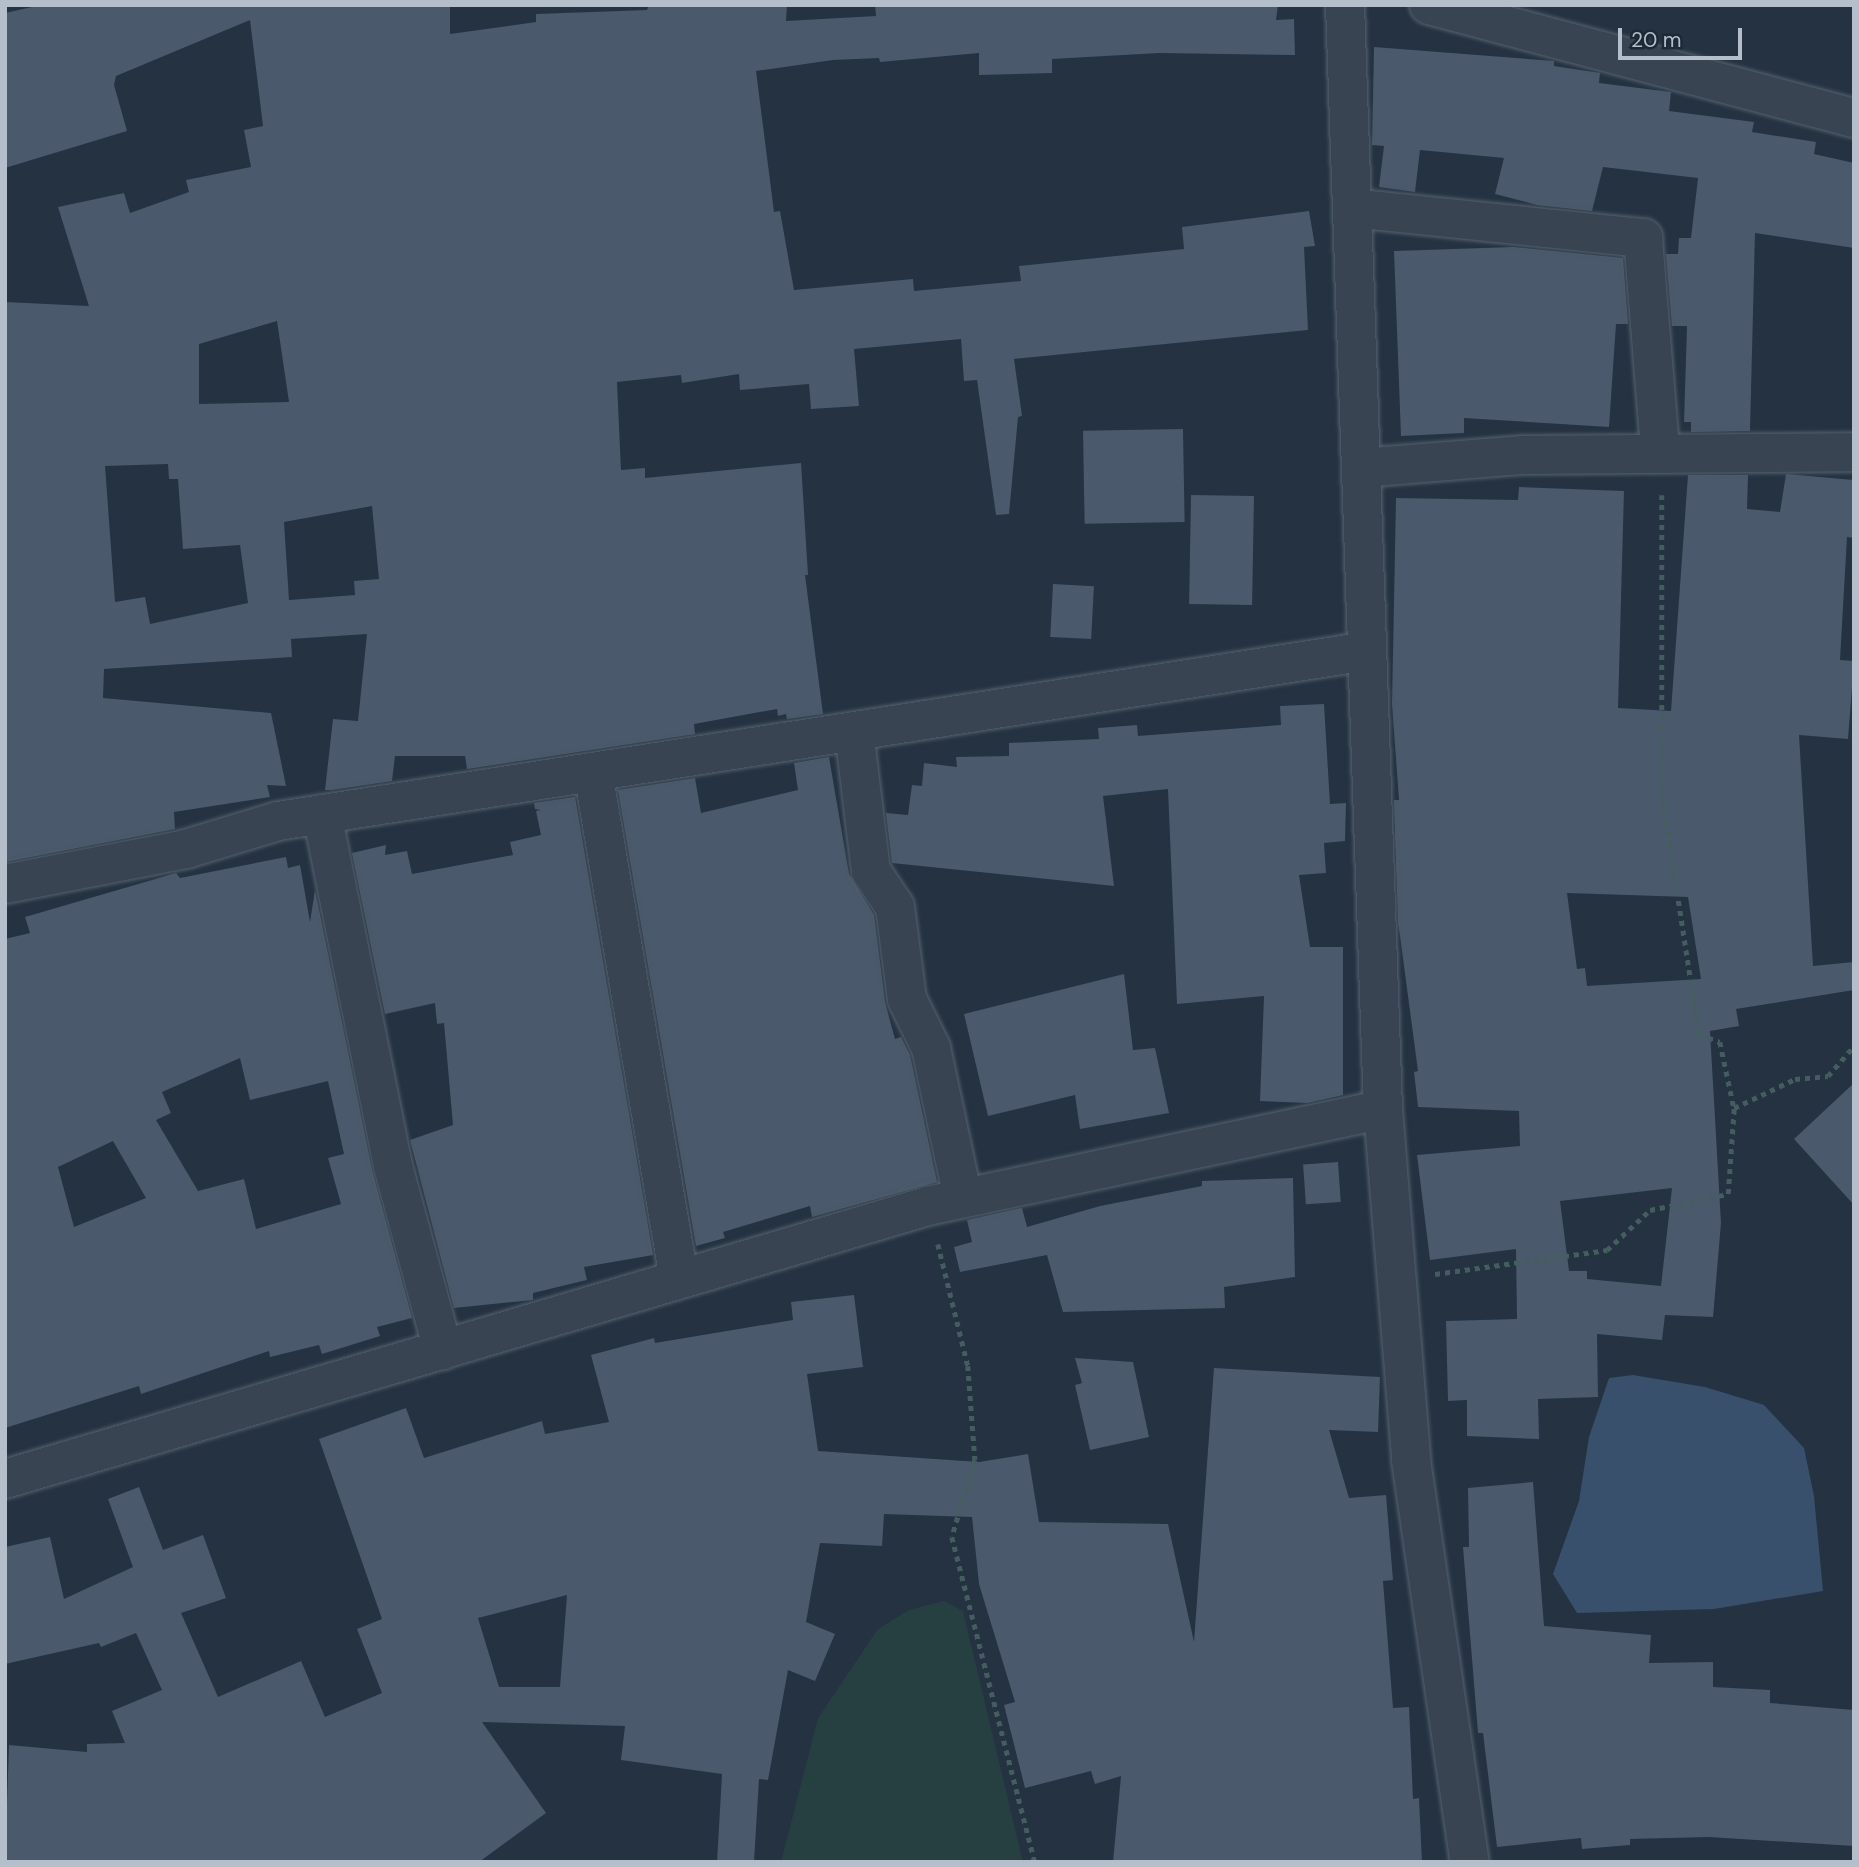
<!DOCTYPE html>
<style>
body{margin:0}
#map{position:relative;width:1859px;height:1867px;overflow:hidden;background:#243242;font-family:"DM Sans",sans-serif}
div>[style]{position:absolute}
.green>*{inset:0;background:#264042}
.water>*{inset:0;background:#38506b}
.building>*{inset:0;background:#4a596b;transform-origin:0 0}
.path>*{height:4.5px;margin-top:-2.25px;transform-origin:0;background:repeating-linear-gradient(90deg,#445d5f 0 5px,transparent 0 10px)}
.roads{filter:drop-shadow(0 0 2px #56626e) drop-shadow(0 0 2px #56626e)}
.minor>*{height:38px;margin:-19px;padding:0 19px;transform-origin:19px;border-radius:19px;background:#384451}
span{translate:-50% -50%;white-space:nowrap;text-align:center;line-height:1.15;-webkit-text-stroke:5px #1d2936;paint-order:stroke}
.frame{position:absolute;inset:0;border:7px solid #b5bfcb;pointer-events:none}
.scale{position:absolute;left:1618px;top:28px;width:124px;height:32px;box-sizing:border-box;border:4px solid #b5bfcb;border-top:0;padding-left:9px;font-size:21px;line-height:24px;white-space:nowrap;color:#b5bfcb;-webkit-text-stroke:5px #1d2936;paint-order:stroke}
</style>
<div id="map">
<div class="green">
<i style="clip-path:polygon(944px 1601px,963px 1611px,1023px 1862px,781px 1862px,818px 1718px,878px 1629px,909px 1610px)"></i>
</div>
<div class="water">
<i style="clip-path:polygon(1633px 1375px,1705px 1387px,1764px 1405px,1804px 1448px,1814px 1496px,1823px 1591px,1714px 1609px,1577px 1613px,1553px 1574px,1579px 1501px,1589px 1437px,1609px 1378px)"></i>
</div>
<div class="building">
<i style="clip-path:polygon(evenodd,41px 5px,450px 5px,450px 34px,536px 22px,536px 14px,647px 10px,649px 5px,787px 5px,786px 21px,876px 16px,875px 5px,1278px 5px,1276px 20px,1294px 19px,1295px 55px,1159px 53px,1052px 59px,1052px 73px,979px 75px,979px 53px,880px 62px,879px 58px,833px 60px,756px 71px,774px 212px,780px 211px,794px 290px,913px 279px,914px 291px,1021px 281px,1019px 266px,1184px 249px,1182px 227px,1309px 211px,1315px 246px,1304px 247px,1308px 330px,1014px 359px,1022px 416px,1018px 417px,1009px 514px,996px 515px,977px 380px,964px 381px,961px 339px,854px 349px,859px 406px,811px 409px,809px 384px,740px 390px,739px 374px,682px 383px,681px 375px,617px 382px,621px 470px,645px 468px,645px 478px,801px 463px,808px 575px,805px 575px,823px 714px,787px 719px,786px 714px,778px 716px,777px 709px,694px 724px,695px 734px,467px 769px,465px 756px,395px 756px,392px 781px,332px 790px,325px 790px,333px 719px,358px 721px,367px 634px,291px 639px,292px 657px,104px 669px,103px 698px,271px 713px,286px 786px,267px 785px,270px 797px,174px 812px,175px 829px,5px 862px,5px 302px,89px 306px,58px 207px,124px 193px,130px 213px,189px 192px,186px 180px,251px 167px,244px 130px,263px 126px,250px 20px,116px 76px,114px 85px,127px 131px,5px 168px,5px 13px,41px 5px,277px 321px,289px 402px,199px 404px,199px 344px,277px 321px,41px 5px,168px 464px,169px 479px,178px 479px,183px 549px,240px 545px,248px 603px,150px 624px,145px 597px,115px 602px,105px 466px,168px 464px,41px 5px,372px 506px,379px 579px,354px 581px,355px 595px,289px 600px,284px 522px,372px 506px)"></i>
<i style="clip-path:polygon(1374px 47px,1554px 61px,1554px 66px,1600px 73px,1599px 83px,1671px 92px,1669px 111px,1754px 122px,1752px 132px,1816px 142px,1814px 154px,1854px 163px,1854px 248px,1755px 233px,1750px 431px,1691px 432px,1691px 422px,1684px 422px,1687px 326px,1672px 326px,1666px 254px,1678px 254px,1679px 238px,1691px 238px,1698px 178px,1603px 167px,1592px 211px,1537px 205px,1495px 194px,1504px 158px,1420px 150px,1415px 192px,1379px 187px,1384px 146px,1372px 145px)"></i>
<i style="clip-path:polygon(1513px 247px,1623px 258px,1628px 324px,1616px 324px,1609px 427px,1464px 418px,1464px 433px,1401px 436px,1394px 251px)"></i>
<i style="left:1183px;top:429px;width:93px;height:100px;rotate:89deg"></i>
<i style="clip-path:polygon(evenodd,1786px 474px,1854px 480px,1854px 538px,1847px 537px,1840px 660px,1854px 661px,1848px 739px,1799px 735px,1813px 966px,1854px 962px,1854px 990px,1736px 1009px,1739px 1026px,1710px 1031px,1721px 1223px,1713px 1317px,1665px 1315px,1662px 1340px,1597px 1334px,1598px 1397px,1538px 1399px,1539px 1439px,1467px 1436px,1467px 1400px,1448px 1401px,1446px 1321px,1517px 1319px,1516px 1249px,1430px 1260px,1417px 1155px,1520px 1146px,1519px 1111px,1418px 1107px,1414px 1072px,1418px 1071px,1398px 921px,1394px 800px,1399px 800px,1392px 704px,1396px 498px,1518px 500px,1519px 487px,1624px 491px,1618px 708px,1671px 711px,1688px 475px,1748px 475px,1747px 509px,1780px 512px,1786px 474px,1567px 893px,1688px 897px,1701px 979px,1587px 986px,1585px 968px,1577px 969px,1567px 893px,1786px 474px,1672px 1188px,1661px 1286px,1587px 1279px,1587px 1271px,1569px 1271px,1560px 1201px,1672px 1188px)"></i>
<i style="left:1191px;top:495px;width:63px;height:109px;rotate:1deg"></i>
<i style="left:1053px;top:584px;width:41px;height:53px;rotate:3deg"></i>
<i style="clip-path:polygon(1324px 704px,1330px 804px,1346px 803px,1345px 841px,1324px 843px,1326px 873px,1299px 875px,1310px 947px,1343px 947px,1343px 1095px,1307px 1103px,1260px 1101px,1264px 996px,1177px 1004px,1168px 789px,1103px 796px,1114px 886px,892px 863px,886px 813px,908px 815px,912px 785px,922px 786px,924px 763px,957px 767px,956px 757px,1009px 756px,1009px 743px,1099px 739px,1098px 728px,1137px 725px,1138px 736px,1281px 725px,1280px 706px)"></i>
<i style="clip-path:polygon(829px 757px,849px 874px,874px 915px,885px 1002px,895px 1039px,901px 1037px,910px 1055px,937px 1182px,812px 1217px,810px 1206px,723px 1232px,725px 1238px,696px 1246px,618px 790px,695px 778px,701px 813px,798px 790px,794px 763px)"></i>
<i style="clip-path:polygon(575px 797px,653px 1255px,584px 1267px,587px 1280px,533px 1293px,533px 1300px,454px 1308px,410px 1140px,453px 1125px,444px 1023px,437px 1024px,435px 1003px,385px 1014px,352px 853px,386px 845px,385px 855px,407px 851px,412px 874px,513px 855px,510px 842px,541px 835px,536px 811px,541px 810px,535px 809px,534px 803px)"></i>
<i style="clip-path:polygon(evenodd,286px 857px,288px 868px,300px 865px,310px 922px,315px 890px,372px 1170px,412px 1318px,377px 1327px,380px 1336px,322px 1354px,319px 1345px,270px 1357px,269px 1351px,141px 1394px,139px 1386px,5px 1428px,5px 939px,30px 933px,25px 917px,176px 873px,180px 878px,286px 857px,240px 1058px,250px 1100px,328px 1081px,344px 1154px,328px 1158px,341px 1204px,256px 1229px,244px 1179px,198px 1191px,156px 1120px,171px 1113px,162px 1092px,240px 1058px,286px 857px,113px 1141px,146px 1198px,74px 1227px,58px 1167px,113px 1141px)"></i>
<i style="clip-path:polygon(1124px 974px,1133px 1050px,1155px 1048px,1169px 1113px,1080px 1129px,1075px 1095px,988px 1116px,964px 1014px)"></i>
<i style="clip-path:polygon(1854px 1083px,1854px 1205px,1794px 1139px)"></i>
<i style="left:1338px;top:1162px;width:40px;height:35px;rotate:86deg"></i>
<i style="clip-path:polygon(1293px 1178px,1295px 1277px,1224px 1287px,1225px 1308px,1063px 1312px,1047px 1255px,960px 1272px,954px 1247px,972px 1242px,967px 1220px,1022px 1208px,1027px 1227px,1100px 1206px,1202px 1186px,1202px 1181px)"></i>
<i style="clip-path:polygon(evenodd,854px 1295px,863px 1367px,807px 1374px,818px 1451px,979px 1462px,1028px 1454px,1039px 1522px,1168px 1524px,1194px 1642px,1214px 1368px,1380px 1377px,1378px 1432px,1329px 1430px,1349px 1498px,1386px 1495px,1393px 1580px,1383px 1581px,1393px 1708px,1409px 1707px,1413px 1799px,1419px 1798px,1422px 1862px,1113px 1862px,1121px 1776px,1095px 1784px,1091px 1771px,1025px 1788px,1004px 1705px,1015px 1702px,979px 1584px,972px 1517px,884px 1514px,882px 1546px,820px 1543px,806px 1622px,835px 1634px,815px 1681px,788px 1670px,768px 1780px,759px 1779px,754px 1862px,717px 1862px,722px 1774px,621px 1760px,625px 1726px,482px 1722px,546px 1813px,479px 1862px,5px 1862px,9px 1745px,87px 1752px,87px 1744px,125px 1743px,112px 1711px,162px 1690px,136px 1633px,101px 1647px,99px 1643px,5px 1664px,5px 1547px,50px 1537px,64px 1599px,133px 1567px,108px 1499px,139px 1487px,163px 1550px,203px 1535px,226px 1598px,181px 1613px,218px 1697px,301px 1661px,325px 1717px,382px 1693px,357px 1629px,382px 1619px,319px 1439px,406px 1408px,424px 1458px,542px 1421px,545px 1434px,609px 1422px,591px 1355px,654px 1338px,655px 1343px,793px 1320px,791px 1302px,854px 1295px,567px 1595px,560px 1687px,499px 1687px,478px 1618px,567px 1595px)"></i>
<i style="clip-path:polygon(1075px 1358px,1133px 1362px,1149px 1437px,1090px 1450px,1075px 1385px,1082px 1383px)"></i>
<i style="clip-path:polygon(1533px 1482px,1544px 1626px,1651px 1635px,1649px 1663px,1713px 1662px,1713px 1687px,1770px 1690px,1770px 1703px,1854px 1710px,1854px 1846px,1709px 1837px,1630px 1839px,1630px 1845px,1582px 1849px,1581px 1838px,1497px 1847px,1483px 1733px,1478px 1733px,1463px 1547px,1469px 1547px,1468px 1488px)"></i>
</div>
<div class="path">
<i style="left:1662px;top:495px;width:297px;rotate:90deg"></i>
<i style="left:1662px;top:792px;width:245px;rotate:81.3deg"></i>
<i style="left:1699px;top:1034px;width:22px;rotate:21deg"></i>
<i style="left:1720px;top:1042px;width:67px;rotate:78deg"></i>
<i style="left:1734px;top:1108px;width:68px;rotate:-25.4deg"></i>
<i style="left:1795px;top:1079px;width:33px;rotate:-5deg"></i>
<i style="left:1828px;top:1076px;width:40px;rotate:-49deg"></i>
<i style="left:938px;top:1244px;width:126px;rotate:76.2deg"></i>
<i style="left:968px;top:1366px;width:94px;rotate:85.7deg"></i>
<i style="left:975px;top:1460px;width:80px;rotate:106.6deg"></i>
<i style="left:952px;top:1537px;width:335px;rotate:75.7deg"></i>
<i style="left:1435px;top:1274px;width:174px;rotate:-7.9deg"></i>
<i style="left:1607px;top:1250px;width:59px;rotate:-42.9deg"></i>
<i style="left:1650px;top:1210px;width:80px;rotate:-11.6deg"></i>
<i style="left:1728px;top:1194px;width:86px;rotate:-86deg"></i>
</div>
<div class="roads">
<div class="minor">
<i style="left:1345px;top:5px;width:1105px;rotate:88.03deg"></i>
<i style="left:1383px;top:1109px;width:352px;rotate:85.4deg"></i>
<i style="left:1411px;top:1460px;width:406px;rotate:81.7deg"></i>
<i style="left:1429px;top:5px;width:440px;rotate:14.9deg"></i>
<i style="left:1352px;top:208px;width:293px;rotate:5.9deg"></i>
<i style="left:1643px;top:238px;width:214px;rotate:85.4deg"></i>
<i style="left:1361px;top:468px;width:163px;rotate:-4.6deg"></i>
<i style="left:1523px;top:455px;width:331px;rotate:-0.5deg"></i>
<i style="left:854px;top:731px;width:141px;rotate:83.1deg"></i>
<i style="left:871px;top:871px;width:43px;rotate:56.3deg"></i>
<i style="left:895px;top:907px;width:93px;rotate:82.6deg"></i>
<i style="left:907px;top:999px;width:55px;rotate:63.9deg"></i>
<i style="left:931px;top:1048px;width:153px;rotate:78deg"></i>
<i style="left:593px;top:772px;width:514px;rotate:80.37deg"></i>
<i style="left:322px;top:814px;width:359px;rotate:78.6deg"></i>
<i style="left:393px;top:1166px;width:191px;rotate:74.8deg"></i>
<i style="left:5px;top:884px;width:184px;rotate:-10.9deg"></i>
<i style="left:186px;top:849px;width:96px;rotate:-16.9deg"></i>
<i style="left:278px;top:821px;width:1102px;rotate:-8.87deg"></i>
<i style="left:5px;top:1479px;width:963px;rotate:-16.48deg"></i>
<i style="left:928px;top:1206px;width:465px;rotate:-12deg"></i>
</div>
</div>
<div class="frame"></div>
<div class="scale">20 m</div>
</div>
